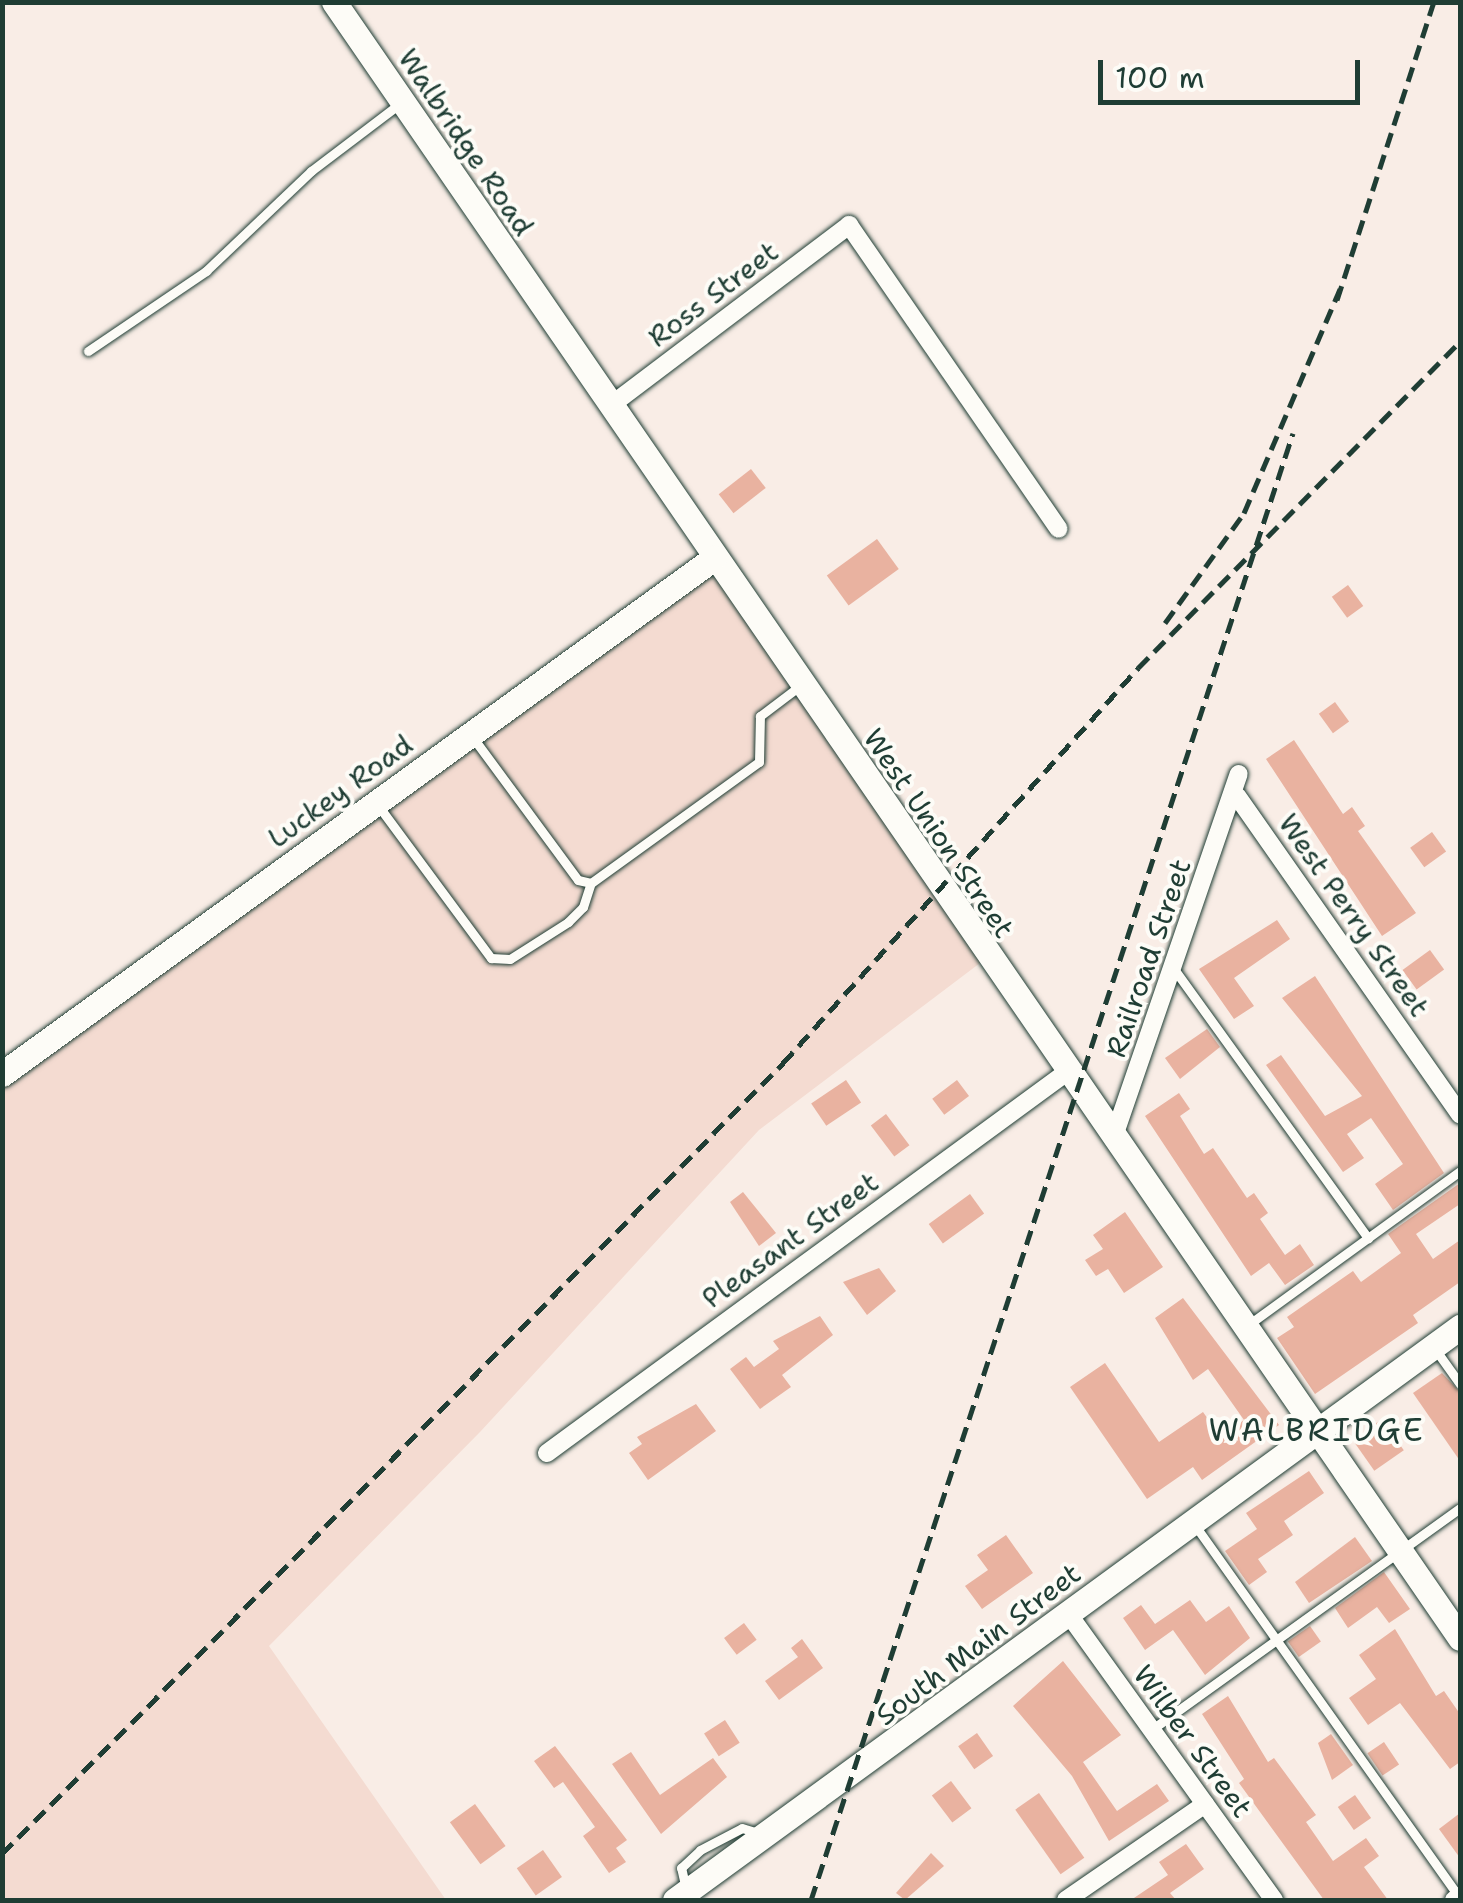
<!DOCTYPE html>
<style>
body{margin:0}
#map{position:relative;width:1463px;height:1903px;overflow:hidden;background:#f9ede6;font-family:"Shantell Sans",sans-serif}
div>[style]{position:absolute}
.built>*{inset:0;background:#f4dbd1}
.building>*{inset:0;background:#e9b2a0;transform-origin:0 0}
.roads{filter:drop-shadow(0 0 2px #1f3d34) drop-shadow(0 0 2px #1f3d34)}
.lane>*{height:9px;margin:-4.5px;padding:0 4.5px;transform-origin:4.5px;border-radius:4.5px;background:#fdfcf7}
.street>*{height:18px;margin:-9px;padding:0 9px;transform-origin:9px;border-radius:9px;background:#fdfcf7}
.secondary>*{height:25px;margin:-12.5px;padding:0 12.5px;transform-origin:12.5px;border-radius:12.5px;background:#fdfcf7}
.rail>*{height:5px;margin-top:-2.5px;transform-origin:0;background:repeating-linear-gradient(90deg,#1f3d34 0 15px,transparent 0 23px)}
span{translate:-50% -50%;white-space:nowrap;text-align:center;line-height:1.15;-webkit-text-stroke:8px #fdfcf7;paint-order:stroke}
.street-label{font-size:28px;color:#1f3d34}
.quarter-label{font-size:32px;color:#1f3d34;letter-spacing:2.5px}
.frame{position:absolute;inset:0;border:5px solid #1f3d34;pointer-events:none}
.scale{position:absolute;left:1098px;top:60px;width:262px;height:45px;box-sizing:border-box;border:5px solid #1f3d34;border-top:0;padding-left:12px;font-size:30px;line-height:35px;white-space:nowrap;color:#1f3d34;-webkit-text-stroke:8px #fdfcf7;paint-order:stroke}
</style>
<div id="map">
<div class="built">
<i style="clip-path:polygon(714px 558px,988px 957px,759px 1130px,480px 1432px,269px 1646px,446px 1900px,3px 1900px,2px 1082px)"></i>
</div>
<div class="building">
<i style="left:751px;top:469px;width:24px;height:41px;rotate:52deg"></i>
<i style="left:877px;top:539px;width:37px;height:62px;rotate:54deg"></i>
<i style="left:1348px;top:585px;width:26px;height:20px;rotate:54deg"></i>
<i style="left:1335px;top:702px;width:24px;height:20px;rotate:54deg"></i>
<i style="clip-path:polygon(1294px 740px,1343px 814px,1352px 807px,1365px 826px,1358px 831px,1416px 913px,1382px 936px,1266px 759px)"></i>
<i style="left:1432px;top:832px;width:24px;height:27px;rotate:54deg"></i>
<i style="clip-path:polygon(1277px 920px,1290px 939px,1234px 978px,1254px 1006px,1234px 1019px,1199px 969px)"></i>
<i style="left:1430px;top:950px;width:24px;height:34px;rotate:54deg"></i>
<i style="clip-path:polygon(1315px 976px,1444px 1173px,1393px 1210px,1375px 1184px,1403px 1164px,1371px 1118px,1347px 1134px,1364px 1158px,1343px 1172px,1266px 1065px,1281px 1055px,1325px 1116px,1362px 1096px,1282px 998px)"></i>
<i style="clip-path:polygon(1207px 1029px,1220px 1047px,1180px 1079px,1165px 1058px)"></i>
<i style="left:846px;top:1080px;width:27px;height:42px;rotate:56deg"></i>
<i style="left:957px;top:1080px;width:20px;height:31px;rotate:53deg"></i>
<i style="clip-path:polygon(1179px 1093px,1190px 1109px,1180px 1116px,1204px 1154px,1213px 1148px,1247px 1198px,1254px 1193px,1268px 1213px,1260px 1219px,1285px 1255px,1300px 1244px,1314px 1265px,1285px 1285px,1269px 1263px,1251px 1276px,1145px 1116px)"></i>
<i style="left:886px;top:1114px;width:39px;height:19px;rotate:53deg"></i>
<i style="clip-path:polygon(1460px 1183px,1460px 1204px,1416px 1234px,1433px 1259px,1460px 1240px,1460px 1282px,1413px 1315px,1418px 1323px,1315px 1394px,1277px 1338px,1294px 1327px,1287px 1317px,1353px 1271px,1361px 1282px,1401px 1253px,1388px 1234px)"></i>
<i style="clip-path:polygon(743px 1192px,776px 1233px,759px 1246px,730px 1202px)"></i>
<i style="left:970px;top:1194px;width:24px;height:51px;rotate:54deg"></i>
<i style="clip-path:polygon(1125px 1212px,1163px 1267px,1124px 1293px,1108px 1269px,1096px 1276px,1085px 1260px,1103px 1249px,1093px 1235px)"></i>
<i style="clip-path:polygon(879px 1268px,896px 1291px,867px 1315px,843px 1282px)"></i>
<i style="clip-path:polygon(1183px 1298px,1279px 1425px,1202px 1480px,1193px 1467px,1147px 1499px,1070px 1387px,1105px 1363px,1159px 1442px,1203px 1412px,1220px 1436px,1244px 1420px,1208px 1369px,1193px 1380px,1155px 1318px)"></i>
<i style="clip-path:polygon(820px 1316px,833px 1335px,782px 1375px,791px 1387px,760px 1409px,730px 1369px,746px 1357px,754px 1367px,779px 1349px,773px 1341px)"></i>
<i style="clip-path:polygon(1442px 1373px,1460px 1392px,1460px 1461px,1413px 1393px)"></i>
<i style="clip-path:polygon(696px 1404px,716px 1431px,648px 1480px,629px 1453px,642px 1444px,637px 1437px)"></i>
<i style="left:1382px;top:1419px;width:38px;height:36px;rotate:55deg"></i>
<i style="clip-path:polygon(1309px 1471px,1324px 1493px,1284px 1521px,1293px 1535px,1258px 1559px,1267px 1572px,1249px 1585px,1225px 1551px,1257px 1529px,1246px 1513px)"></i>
<i style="clip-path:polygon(1006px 1535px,1033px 1573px,982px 1609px,965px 1586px,988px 1570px,977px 1555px)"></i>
<i style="clip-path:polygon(1355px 1537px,1372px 1561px,1309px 1603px,1295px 1582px)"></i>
<i style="clip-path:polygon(1384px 1572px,1410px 1609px,1389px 1623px,1377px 1607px,1348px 1628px,1335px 1608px)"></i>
<i style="clip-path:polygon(1190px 1600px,1206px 1622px,1229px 1606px,1250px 1638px,1205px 1675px,1173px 1630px,1145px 1650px,1123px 1618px,1141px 1605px,1155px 1624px)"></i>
<i style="left:744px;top:1623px;width:21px;height:25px;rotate:53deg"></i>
<i style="left:1310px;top:1626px;width:19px;height:27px;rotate:55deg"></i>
<i style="clip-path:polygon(1395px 1629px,1436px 1696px,1444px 1691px,1460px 1714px,1460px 1762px,1450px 1769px,1400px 1703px,1368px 1725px,1349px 1698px,1376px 1679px,1359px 1655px)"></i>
<i style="clip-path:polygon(802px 1639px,823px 1668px,779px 1700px,765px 1681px,798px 1657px,791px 1648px)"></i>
<i style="clip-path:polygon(1063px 1661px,1121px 1735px,1083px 1762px,1117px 1811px,1157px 1784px,1169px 1801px,1109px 1841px,1072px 1776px,1013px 1706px)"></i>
<i style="clip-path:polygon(1228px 1696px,1268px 1762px,1274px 1758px,1316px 1815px,1306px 1822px,1333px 1861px,1366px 1838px,1379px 1856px,1364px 1867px,1388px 1900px,1324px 1900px,1239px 1783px,1244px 1779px,1202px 1714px)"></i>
<i style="left:725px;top:1720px;width:27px;height:25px;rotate:57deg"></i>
<i style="left:977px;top:1733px;width:28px;height:23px;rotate:55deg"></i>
<i style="clip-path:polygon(1331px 1734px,1353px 1765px,1332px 1780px,1318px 1743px)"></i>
<i style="left:1384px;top:1742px;width:27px;height:20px;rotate:56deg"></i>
<i style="clip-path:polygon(555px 1746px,627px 1840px,616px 1848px,626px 1862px,609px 1873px,583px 1836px,595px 1827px,563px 1782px,554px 1788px,534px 1761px)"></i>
<i style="clip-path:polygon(631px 1752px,660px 1795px,713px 1758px,727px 1777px,661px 1834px,612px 1764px)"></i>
<i style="left:951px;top:1781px;width:34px;height:24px;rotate:53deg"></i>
<i style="left:1039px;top:1793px;width:79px;height:29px;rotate:55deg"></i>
<i style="left:1355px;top:1795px;width:28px;height:21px;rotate:55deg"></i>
<i style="left:475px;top:1804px;width:52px;height:31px;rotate:54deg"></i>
<i style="clip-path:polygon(1460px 1813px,1460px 1858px,1439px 1829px)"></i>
<i style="clip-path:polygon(1186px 1844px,1204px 1869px,1170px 1893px,1176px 1900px,1131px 1900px,1168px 1875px,1159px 1862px)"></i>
<i style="left:543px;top:1850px;width:33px;height:32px;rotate:55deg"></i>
<i style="clip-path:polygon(931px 1853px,944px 1866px,905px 1900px,896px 1893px)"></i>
</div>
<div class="roads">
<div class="lane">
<i style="left:88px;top:351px;width:143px;rotate:-34.1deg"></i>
<i style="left:206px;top:271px;width:145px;rotate:-43.6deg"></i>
<i style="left:311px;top:171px;width:114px;rotate:-37.2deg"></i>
<i style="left:471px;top:735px;width:180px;rotate:53.6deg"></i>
<i style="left:578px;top:880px;width:13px;rotate:13deg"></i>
<i style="left:591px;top:883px;width:207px;rotate:-35.8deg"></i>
<i style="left:759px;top:762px;width:46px;rotate:-88.8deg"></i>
<i style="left:760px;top:716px;width:51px;rotate:-37.1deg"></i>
<i style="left:377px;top:804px;width:192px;rotate:53.5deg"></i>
<i style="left:491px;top:958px;width:19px;rotate:3deg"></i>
<i style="left:510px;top:959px;width:69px;rotate:-32.5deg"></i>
<i style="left:568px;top:922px;width:21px;rotate:-45deg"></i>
<i style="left:583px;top:907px;width:25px;rotate:-72deg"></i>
<i style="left:1174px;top:969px;width:332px;rotate:54.2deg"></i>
<i style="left:1248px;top:1325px;width:262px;rotate:-36deg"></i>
<i style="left:1435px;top:1349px;width:43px;rotate:54.5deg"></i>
<i style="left:1194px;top:1524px;width:458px;rotate:54.6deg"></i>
<i style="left:1151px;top:1730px;width:380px;rotate:-35.7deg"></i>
<i style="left:686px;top:1889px;width:22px;rotate:-103deg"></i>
<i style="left:681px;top:1868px;width:26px;rotate:-43deg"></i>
<i style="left:700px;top:1850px;width:47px;rotate:-27.6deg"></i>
<i style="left:742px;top:1828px;width:17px;rotate:17deg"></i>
</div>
<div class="street">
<i style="left:610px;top:406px;width:300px;rotate:-37.1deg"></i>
<i style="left:849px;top:225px;width:369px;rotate:55.4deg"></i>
<i style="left:1237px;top:796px;width:389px;rotate:55deg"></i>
<i style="left:1113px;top:1139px;width:386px;rotate:-71deg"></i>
<i style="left:547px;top:1453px;width:645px;rotate:-36.23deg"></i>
<i style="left:1067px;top:1612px;width:355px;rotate:54.3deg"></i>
<i style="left:1066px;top:1900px;width:169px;rotate:-34.6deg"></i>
<i style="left:1454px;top:1900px;width:7px;rotate:-34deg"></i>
</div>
<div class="secondary">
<i style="left:334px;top:2px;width:1986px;rotate:55.46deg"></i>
<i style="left:2px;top:1074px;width:879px;rotate:-35.93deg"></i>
<i style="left:675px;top:1900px;width:972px;rotate:-36.13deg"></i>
</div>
</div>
<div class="rail">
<i style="left:1337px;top:300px;width:313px;rotate:-72deg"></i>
<i style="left:1165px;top:623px;width:135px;rotate:-54.3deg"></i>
<i style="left:1244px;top:513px;width:244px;rotate:-66.8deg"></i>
<i style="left:2px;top:1854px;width:1112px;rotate:-45.36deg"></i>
<i style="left:783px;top:1063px;width:531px;rotate:-48.05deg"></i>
<i style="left:1138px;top:668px;width:458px;rotate:-45.4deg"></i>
<i style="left:811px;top:1900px;width:1544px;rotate:-71.81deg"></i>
</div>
<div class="street-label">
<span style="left:466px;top:142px;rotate:56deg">Walbridge Road</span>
<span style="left:713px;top:294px;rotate:-37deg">Ross Street</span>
<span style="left:340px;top:791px;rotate:-36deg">Luckey Road</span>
<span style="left:939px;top:833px;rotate:56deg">West Union Street</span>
<span style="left:1354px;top:915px;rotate:55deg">West Perry Street</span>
<span style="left:1148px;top:958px;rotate:-71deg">Railroad Street</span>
<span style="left:790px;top:1240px;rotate:-36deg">Pleasant Street</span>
<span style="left:978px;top:1644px;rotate:-37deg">South Main Street</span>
<span style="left:1193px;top:1741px;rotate:54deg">Wilber Street</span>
</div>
<div class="quarter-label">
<span style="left:1317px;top:1430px">WALBRIDGE</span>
</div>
<div class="frame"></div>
<div class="scale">100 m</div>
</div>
